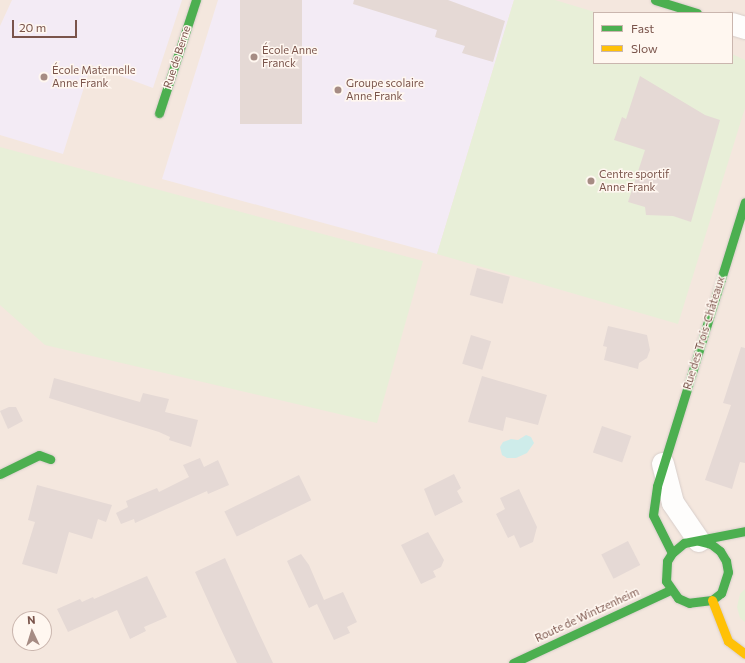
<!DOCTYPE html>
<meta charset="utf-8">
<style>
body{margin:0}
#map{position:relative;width:745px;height:663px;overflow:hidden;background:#f8f3ee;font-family:Commissioner,sans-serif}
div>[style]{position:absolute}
.residential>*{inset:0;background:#f4e7de}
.education>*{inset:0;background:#f3ebf5}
.green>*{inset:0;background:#e8efd8}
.water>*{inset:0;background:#ceecea}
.building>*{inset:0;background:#e5d9d5;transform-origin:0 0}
.roads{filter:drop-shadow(0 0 1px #d8ceca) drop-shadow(0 0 1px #d8ceca)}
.street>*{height:22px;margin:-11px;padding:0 11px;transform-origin:11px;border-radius:11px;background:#fefdfc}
.fast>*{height:9px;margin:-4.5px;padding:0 4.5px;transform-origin:4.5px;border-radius:4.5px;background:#4caf50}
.slow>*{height:9px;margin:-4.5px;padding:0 4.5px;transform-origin:4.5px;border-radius:4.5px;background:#ffc107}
.dots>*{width:11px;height:11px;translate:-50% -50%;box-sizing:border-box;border:2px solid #fff7f0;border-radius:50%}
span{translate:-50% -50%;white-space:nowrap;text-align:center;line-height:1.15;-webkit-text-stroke:3px #fff7f0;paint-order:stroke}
.poi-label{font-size:11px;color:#7a544b}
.left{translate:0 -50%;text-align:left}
.street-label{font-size:11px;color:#7a544b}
.legend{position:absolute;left:593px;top:12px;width:140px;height:52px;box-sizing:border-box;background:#fff7f0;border:1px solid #cab6ae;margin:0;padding:5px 7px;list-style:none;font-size:12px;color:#7a544b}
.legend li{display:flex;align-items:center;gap:8px;height:20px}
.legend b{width:20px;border:1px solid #cab6ae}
.north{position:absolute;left:12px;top:611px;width:40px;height:40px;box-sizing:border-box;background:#fff7f0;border:1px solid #cab6ae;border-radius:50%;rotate:356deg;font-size:11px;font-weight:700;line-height:16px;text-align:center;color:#7a544b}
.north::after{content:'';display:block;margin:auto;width:14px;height:18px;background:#a68c84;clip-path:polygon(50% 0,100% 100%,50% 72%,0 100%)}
.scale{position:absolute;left:12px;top:20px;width:65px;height:18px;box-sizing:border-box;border:2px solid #7a544b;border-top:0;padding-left:5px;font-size:12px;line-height:14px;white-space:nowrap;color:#7a544b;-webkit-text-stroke:3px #fff7f0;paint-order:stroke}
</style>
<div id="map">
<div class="residential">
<i style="clip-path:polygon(evenodd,0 0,745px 0,745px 663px,0 663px,0 0,594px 13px,732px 13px,732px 63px,594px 63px,594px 13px,0 0,20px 619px,44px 619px,44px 643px,20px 643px,20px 619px)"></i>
</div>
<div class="education">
<i style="clip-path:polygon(12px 0,182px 0,153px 88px,91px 65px,63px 154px,0 135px,0 26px)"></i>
<i style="clip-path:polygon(218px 0,514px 0,437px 254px,162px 179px)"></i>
</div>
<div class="green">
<i style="clip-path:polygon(514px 0,555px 0,598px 13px,594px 13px,594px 63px,732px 63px,732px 54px,745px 60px,745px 108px,678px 324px,437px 254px)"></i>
<i style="clip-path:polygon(0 147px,423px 261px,377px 423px,45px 345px,0 305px)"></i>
<i style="clip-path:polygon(745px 589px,745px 622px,740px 618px,737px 607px,740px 594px)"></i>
</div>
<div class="water">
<i style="clip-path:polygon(526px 435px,531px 437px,534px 443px,527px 453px,516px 458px,507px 458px,502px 455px,500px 447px,503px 442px,511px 439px,518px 440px)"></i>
</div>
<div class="building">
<i style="left:240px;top:0;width:62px;height:124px"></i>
<i style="clip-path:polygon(354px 0,448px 0,505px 21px,493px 62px,462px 53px,465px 46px,435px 37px,437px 30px,353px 4px)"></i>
<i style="clip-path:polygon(640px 76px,705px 115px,720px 120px,691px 222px,673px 216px,646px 215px,645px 207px,628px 202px,645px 150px,614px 140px,622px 117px,626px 119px)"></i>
<i style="left:477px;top:268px;width:34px;height:28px;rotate:15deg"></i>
<i style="clip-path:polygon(608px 326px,647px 335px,650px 350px,647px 358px,639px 363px,638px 369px,604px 360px,607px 347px,603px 346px)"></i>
<i style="left:471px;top:335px;width:21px;height:30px;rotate:17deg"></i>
<i style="clip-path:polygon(741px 347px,745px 348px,745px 463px,740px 462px,732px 489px,705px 480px,731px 405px,723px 403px)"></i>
<i style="clip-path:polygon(482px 376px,547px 395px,538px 425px,506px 417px,503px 431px,468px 422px)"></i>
<i style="clip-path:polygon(54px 378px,140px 402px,143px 393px,169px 399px,165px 412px,198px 420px,191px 447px,169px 440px,170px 437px,159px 432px,49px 398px)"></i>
<i style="clip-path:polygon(9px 407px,16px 407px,23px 421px,8px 429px,0 411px)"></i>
<i style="left:602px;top:426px;width:31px;height:28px;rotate:19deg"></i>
<i style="clip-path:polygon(200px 458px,204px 467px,218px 460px,229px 485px,208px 494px,207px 491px,135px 523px,134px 519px,121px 524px,116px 513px,128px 507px,126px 501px,157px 488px,159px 492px,189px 477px,183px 465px)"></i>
<i style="clip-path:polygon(454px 474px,461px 488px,457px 491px,463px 502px,435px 516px,424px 489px)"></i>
<i style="left:299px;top:475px;width:28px;height:83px;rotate:64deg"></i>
<i style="clip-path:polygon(37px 485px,112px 505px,106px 522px,98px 519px,92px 539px,69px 532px,57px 574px,22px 564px,35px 522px,28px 520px)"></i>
<i style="clip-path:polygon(519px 489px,537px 527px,533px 542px,520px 548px,514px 535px,508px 538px,496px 514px,505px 509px,500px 498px)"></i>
<i style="clip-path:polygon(428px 532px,444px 560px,441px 567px,433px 571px,436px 577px,421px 584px,401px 545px)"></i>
<i style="left:628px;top:541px;width:27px;height:30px;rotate:63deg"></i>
<i style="clip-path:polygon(301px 554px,309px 565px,324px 600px,343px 592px,357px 622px,347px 627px,350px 633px,334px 640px,317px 604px,309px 608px,287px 561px)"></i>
<i style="clip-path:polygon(225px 558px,256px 627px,273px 663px,237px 663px,220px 627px,195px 572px)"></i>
<i style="clip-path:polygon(147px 576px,167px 617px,144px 627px,146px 631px,130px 639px,117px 610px,68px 632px,57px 609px,80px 599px,82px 602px,93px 597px,94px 599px)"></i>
</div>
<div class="roads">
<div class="street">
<i style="left:732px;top:24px;width:14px;rotate:17deg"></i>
<i style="left:663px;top:464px;width:40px;rotate:75.6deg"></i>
<i style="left:673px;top:503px;width:46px;rotate:55.6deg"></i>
</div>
<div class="fast">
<i style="left:655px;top:0;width:44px;rotate:17.2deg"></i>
<i style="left:159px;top:113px;width:119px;rotate:-71.9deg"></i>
<i style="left:0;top:474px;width:43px;rotate:-26deg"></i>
<i style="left:39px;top:455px;width:12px;rotate:20deg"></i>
<i style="left:699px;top:541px;width:12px;rotate:14deg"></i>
<i style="left:711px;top:544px;width:11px;rotate:38deg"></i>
<i style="left:720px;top:551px;width:12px;rotate:59deg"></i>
<i style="left:726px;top:561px;width:11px;rotate:80deg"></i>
<i style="left:728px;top:572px;width:22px;rotate:108deg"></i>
<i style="left:721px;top:593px;width:11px;rotate:142deg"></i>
<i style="left:712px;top:600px;width:23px;rotate:173deg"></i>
<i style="left:689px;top:603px;width:12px;rotate:-156deg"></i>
<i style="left:678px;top:598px;width:21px;rotate:-125deg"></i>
<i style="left:666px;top:581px;width:20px;rotate:-87deg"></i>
<i style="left:667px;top:561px;width:9px;rotate:-58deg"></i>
<i style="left:672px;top:553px;width:16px;rotate:-40deg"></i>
<i style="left:684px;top:543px;width:62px;rotate:-11.1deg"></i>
<i style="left:672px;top:553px;width:42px;rotate:-116.6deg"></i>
<i style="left:653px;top:515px;width:29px;rotate:-82deg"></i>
<i style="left:657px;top:486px;width:297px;rotate:-72.8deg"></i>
<i style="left:513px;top:663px;width:173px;rotate:-24.9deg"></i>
</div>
<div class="slow">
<i style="left:712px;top:600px;width:44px;rotate:68.7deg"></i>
<i style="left:728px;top:641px;width:21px;rotate:37deg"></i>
</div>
</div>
<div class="dots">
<i style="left:254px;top:57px;background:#a68c84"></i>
<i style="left:44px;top:77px;background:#a68c84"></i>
<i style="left:338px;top:90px;background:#a68c84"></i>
<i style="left:591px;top:181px;background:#a68c84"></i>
</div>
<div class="poi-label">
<span class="left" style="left:262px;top:57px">École Anne<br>Franck</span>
<span class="left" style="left:52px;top:77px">École Maternelle<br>Anne Frank</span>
<span class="left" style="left:346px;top:90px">Groupe scolaire<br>Anne Frank</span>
<span class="left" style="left:599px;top:181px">Centre sportif<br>Anne Frank</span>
</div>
<div class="street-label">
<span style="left:177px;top:57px;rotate:-72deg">Rue de Berne</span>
<span style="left:704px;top:333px;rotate:-73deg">Rue des Trois-Châteaux</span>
<span style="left:587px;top:615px;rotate:-25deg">Route de Wintzenheim</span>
</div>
<ul class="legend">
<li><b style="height:5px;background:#4caf50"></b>Fast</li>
<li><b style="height:5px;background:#ffc107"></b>Slow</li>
</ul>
<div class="north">N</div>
<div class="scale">20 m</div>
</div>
